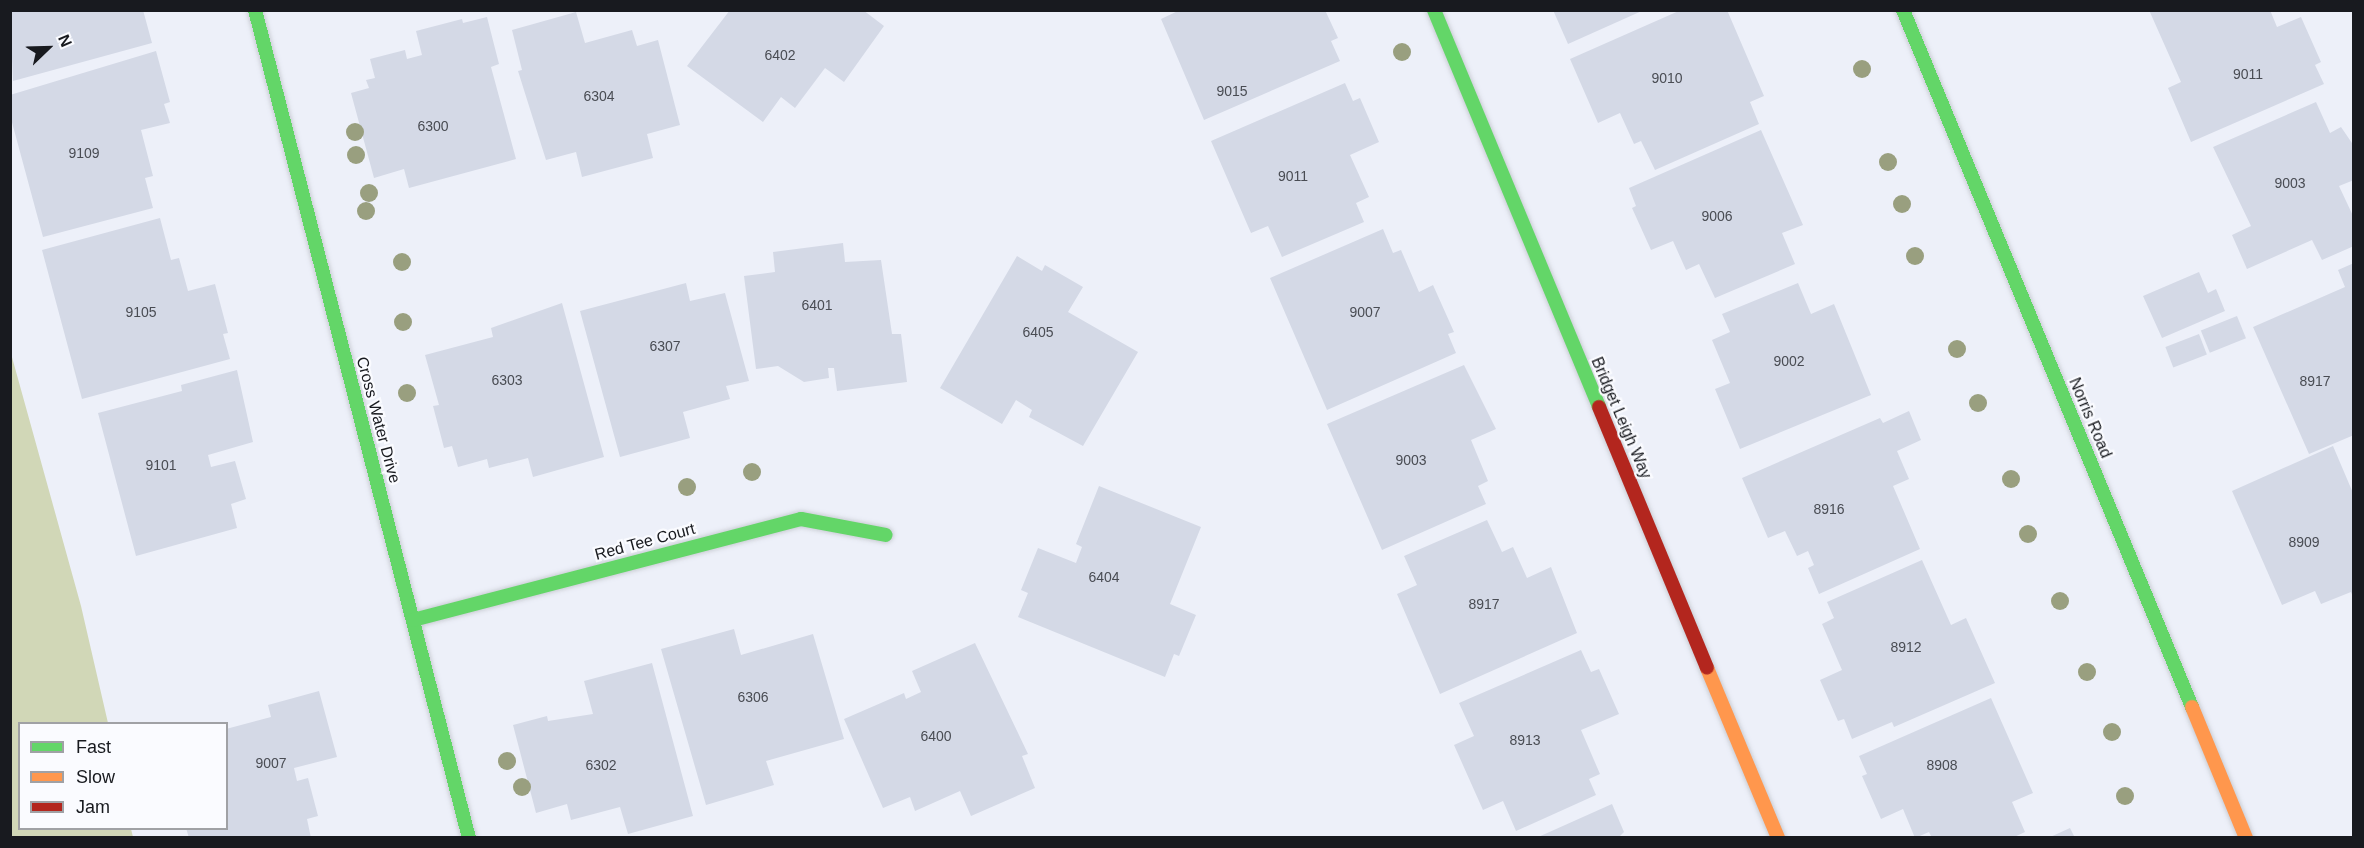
<!DOCTYPE html>
<style>
body{margin:0}
#map{position:relative;width:2364px;height:848px;overflow:hidden;background:#edf0f9;font-family:Arial,sans-serif}
div>[style]{position:absolute}
.green>*{inset:0;background:#d1d7b7}
.building>*{inset:0;background:#d4d9e6;transform-origin:0 0}
.roads{filter:drop-shadow(0 0 2px #cbced5) drop-shadow(0 0 2px #cbced5)}
.fast>*{height:14px;margin:-7px;padding:0 7px;transform-origin:7px;border-radius:7px;background:#63d668}
.slow>*{height:14px;margin:-7px;padding:0 7px;transform-origin:7px;border-radius:7px;background:#ff974d}
.jam>*{height:14px;margin:-7px;padding:0 7px;transform-origin:7px;border-radius:7px;background:#b3261e}
.trees>*{width:18px;height:18px;margin:-9px;border-radius:50%;background:#999f7f}
span{translate:-50% -50%;white-space:nowrap;text-align:center;line-height:1.15;-webkit-text-stroke:4.5px #fafbff;paint-order:stroke}
.number-label{font-size:14px;color:#494c53}
.number-label span{-webkit-text-stroke-width:0}
.street-label{font-size:16px;color:#181a1f}
.frame{position:absolute;inset:0;border:12px solid #181a1f;pointer-events:none}
.legend{position:absolute;left:18px;top:722px;width:210px;height:108px;box-sizing:border-box;background:#fafbff;border:2px solid #a0a1a5;margin:0;padding:8px 10px;list-style:none;font-size:18px;color:#181a1f}
.legend li{display:flex;align-items:center;gap:12px;height:30px}
.legend b{width:30px;border:2px solid #a0a1a5}
.north{position:absolute;left:18px;top:18px;width:60px;height:60px;-webkit-text-stroke:4px #fafbff;paint-order:stroke;rotate:67deg;font-size:16px;font-weight:700;line-height:24px;text-align:center;color:#181a1f}
.north::after{content:'';display:block;margin:auto;width:21px;height:27px;background:#181a1f;clip-path:polygon(50% 0,100% 100%,50% 72%,0 100%)}
</style>
<div id="map">
<div class="green">
<i style="clip-path:polygon(10px 350px,81px 606px,108px 723px,20px 724px,20px 828px,131px 829px,133px 837px,11px 837px)"></i>
</div>
<div class="building">
<i style="clip-path:polygon(10px 10px,143px 10px,152px 43px,13px 81px)"></i>
<i style="clip-path:polygon(730px 10px,863px 10px,884px 26px,844px 82px,825px 68px,795px 108px,781px 97px,763px 122px,687px 66px)"></i>
<i style="clip-path:polygon(1180px 10px,1325px 10px,1338px 38px,1331px 41px,1340px 61px,1204px 120px,1161px 19px)"></i>
<i style="clip-path:polygon(1553px 10px,1644px 10px,1568px 44px)"></i>
<i style="clip-path:polygon(1681px 10px,1727px 10px,1764px 96px,1750px 102px,1759px 124px,1655px 170px,1641px 141px,1634px 144px,1620px 113px,1598px 123px,1570px 59px)"></i>
<i style="clip-path:polygon(2149px 10px,2270px 10px,2277px 27px,2301px 17px,2321px 62px,2315px 65px,2324px 84px,2191px 142px,2168px 88px,2181px 82px)"></i>
<i style="clip-path:polygon(576px 12px,585px 43px,632px 30px,637px 46px,658px 40px,680px 125px,647px 134px,653px 158px,582px 177px,576px 152px,546px 160px,518px 71px,522px 70px,512px 30px)"></i>
<i style="clip-path:polygon(487px 17px,499px 64px,491px 67px,516px 159px,409px 188px,404px 169px,374px 178px,351px 93px,369px 88px,366px 80px,375px 78px,370px 59px,405px 50px,407px 59px,422px 55px,416px 31px,462px 19px,463px 23px)"></i>
<i style="clip-path:polygon(156px 51px,170px 102px,164px 104px,170px 123px,141px 130px,153px 176px,145px 178px,153px 208px,43px 237px,10px 115px,10px 95px)"></i>
<i style="clip-path:polygon(1345px 83px,1353px 101px,1360px 98px,1379px 142px,1350px 155px,1369px 197px,1356px 203px,1364px 222px,1282px 257px,1268px 226px,1251px 233px,1211px 141px)"></i>
<i style="clip-path:polygon(2316px 102px,2330px 133px,2341px 127px,2354px 146px,2354px 180px,2339px 186px,2354px 218px,2354px 246px,2322px 260px,2312px 240px,2247px 269px,2232px 235px,2251px 226px,2213px 147px)"></i>
<i style="clip-path:polygon(1761px 130px,1803px 225px,1782px 233px,1795px 264px,1715px 298px,1699px 264px,1686px 270px,1673px 241px,1651px 250px,1632px 208px,1636px 206px,1629px 188px)"></i>
<i style="clip-path:polygon(160px 218px,171px 260px,179px 258px,188px 291px,215px 284px,228px 333px,223px 334px,230px 359px,82px 399px,42px 250px)"></i>
<i style="clip-path:polygon(1383px 229px,1393px 253px,1401px 250px,1419px 292px,1433px 285px,1454px 332px,1448px 334px,1456px 353px,1327px 410px,1270px 278px)"></i>
<i style="clip-path:polygon(843px 243px,845px 262px,881px 260px,892px 334px,901px 334px,907px 382px,837px 391px,834px 368px,828px 368px,829px 378px,804px 382px,778px 366px,756px 369px,744px 276px,775px 272px,773px 252px)"></i>
<i style="clip-path:polygon(1017px 256px,1042px 271px,1045px 265px,1083px 287px,1068px 312px,1138px 352px,1083px 446px,1029px 417px,1032px 410px,1016px 400px,1002px 424px,940px 388px)"></i>
<i style="clip-path:polygon(2354px 263px,2354px 435px,2309px 454px,2253px 327px,2345px 287px,2338px 270px)"></i>
<i style="clip-path:polygon(2199px 272px,2208px 293px,2216px 289px,2225px 311px,2162px 338px,2143px 296px)"></i>
<i style="clip-path:polygon(686px 283px,690px 301px,725px 293px,749px 381px,726px 386px,730px 399px,683px 412px,690px 438px,620px 457px,580px 311px)"></i>
<i style="clip-path:polygon(1798px 283px,1811px 314px,1834px 304px,1871px 395px,1740px 449px,1715px 389px,1730px 383px,1712px 340px,1730px 332px,1722px 314px)"></i>
<i style="clip-path:polygon(562px 303px,604px 457px,533px 477px,528px 458px,489px 468px,487px 459px,458px 467px,452px 446px,444px 448px,433px 406px,439px 405px,425px 355px,493px 337px,491px 328px)"></i>
<i style="left:2237px;top:316px;width:24px;height:39px;rotate:68deg"></i>
<i style="left:2199px;top:334px;width:22px;height:36px;rotate:69deg"></i>
<i style="clip-path:polygon(1464px 365px,1496px 429px,1471px 440px,1488px 481px,1478px 486px,1486px 504px,1382px 550px,1327px 424px)"></i>
<i style="clip-path:polygon(237px 370px,253px 442px,208px 455px,211px 467px,235px 461px,246px 499px,231px 504px,237px 528px,136px 556px,98px 413px,182px 391px,181px 385px)"></i>
<i style="clip-path:polygon(1909px 411px,1921px 440px,1897px 451px,1909px 479px,1893px 486px,1920px 549px,1819px 594px,1808px 568px,1814px 565px,1808px 551px,1797px 556px,1785px 531px,1768px 538px,1742px 478px,1880px 418px,1883px 423px)"></i>
<i style="clip-path:polygon(2333px 446px,2353px 493px,2353px 597px,2351px 592px,2321px 604px,2315px 591px,2282px 605px,2232px 491px)"></i>
<i style="clip-path:polygon(1099px 486px,1201px 527px,1170px 604px,1196px 615px,1179px 656px,1174px 654px,1165px 677px,1018px 617px,1028px 593px,1021px 590px,1038px 548px,1076px 563px,1082px 547px,1076px 544px)"></i>
<i style="clip-path:polygon(1487px 520px,1502px 552px,1513px 547px,1527px 578px,1551px 567px,1577px 633px,1440px 694px,1397px 594px,1417px 585px,1404px 556px)"></i>
<i style="clip-path:polygon(1922px 560px,1951px 625px,1966px 618px,1995px 683px,1894px 727px,1892px 722px,1852px 739px,1844px 719px,1838px 721px,1820px 680px,1842px 670px,1822px 624px,1834px 618px,1827px 602px)"></i>
<i style="clip-path:polygon(734px 629px,741px 655px,813px 634px,844px 739px,766px 761px,774px 785px,706px 805px,661px 649px)"></i>
<i style="clip-path:polygon(975px 643px,1028px 754px,1022px 756px,1035px 788px,971px 816px,960px 791px,915px 811px,910px 797px,883px 808px,844px 719px,904px 693px,906px 699px,921px 692px,912px 671px)"></i>
<i style="clip-path:polygon(1581px 650px,1591px 672px,1599px 669px,1619px 714px,1581px 730px,1600px 774px,1589px 779px,1596px 795px,1516px 831px,1503px 801px,1483px 810px,1454px 745px,1474px 736px,1459px 703px)"></i>
<i style="clip-path:polygon(652px 663px,693px 816px,628px 834px,620px 807px,571px 820px,567px 804px,536px 813px,513px 725px,547px 716px,548px 721px,593px 714px,584px 681px)"></i>
<i style="clip-path:polygon(319px 691px,337px 757px,294px 768px,297px 781px,308px 778px,318px 816px,307px 819px,311px 838px,189px 838px,186px 828px,226px 828px,226px 729px,271px 717px,268px 705px)"></i>
<i style="clip-path:polygon(1991px 698px,2033px 793px,2012px 802px,2025px 832px,2012px 838px,1932px 838px,1929px 832px,1915px 838px,1903px 809px,1881px 819px,1862px 776px,1867px 774px,1859px 756px)"></i>
<i style="clip-path:polygon(1612px 804px,1624px 832px,1618px 838px,1536px 838px)"></i>
<i style="clip-path:polygon(2070px 828px,2075px 838px,2048px 838px)"></i>
</div>
<div class="roads">
<div class="fast">
<i style="left:255px;top:10px;width:855px;rotate:75.51deg"></i>
<i style="left:1434px;top:10px;width:430px;rotate:67.4deg"></i>
<i style="left:1903px;top:10px;width:755px;rotate:67.48deg"></i>
<i style="left:413px;top:620px;width:401px;rotate:-14.6deg"></i>
<i style="left:801px;top:519px;width:86px;rotate:10.7deg"></i>
</div>
<div class="slow">
<i style="left:1707px;top:668px;width:184px;rotate:67.3deg"></i>
<i style="left:2192px;top:707px;width:142px;rotate:67.6deg"></i>
</div>
<div class="jam">
<i style="left:1599px;top:407px;width:282px;rotate:67.5deg"></i>
</div>
</div>
<div class="trees">
<i style="left:1402px;top:52px"></i>
<i style="left:1862px;top:69px"></i>
<i style="left:355px;top:132px"></i>
<i style="left:356px;top:155px"></i>
<i style="left:1888px;top:162px"></i>
<i style="left:369px;top:193px"></i>
<i style="left:1902px;top:204px"></i>
<i style="left:366px;top:211px"></i>
<i style="left:1915px;top:256px"></i>
<i style="left:402px;top:262px"></i>
<i style="left:403px;top:322px"></i>
<i style="left:1957px;top:349px"></i>
<i style="left:407px;top:393px"></i>
<i style="left:1978px;top:403px"></i>
<i style="left:752px;top:472px"></i>
<i style="left:2011px;top:479px"></i>
<i style="left:687px;top:487px"></i>
<i style="left:2028px;top:534px"></i>
<i style="left:2060px;top:601px"></i>
<i style="left:2087px;top:672px"></i>
<i style="left:2112px;top:732px"></i>
<i style="left:507px;top:761px"></i>
<i style="left:522px;top:787px"></i>
<i style="left:2125px;top:796px"></i>
</div>
<div class="number-label">
<span style="left:780px;top:55px">6402</span>
<span style="left:2248px;top:74px">9011</span>
<span style="left:1667px;top:78px">9010</span>
<span style="left:1232px;top:91px">9015</span>
<span style="left:599px;top:96px">6304</span>
<span style="left:433px;top:126px">6300</span>
<span style="left:84px;top:153px">9109</span>
<span style="left:1293px;top:176px">9011</span>
<span style="left:2290px;top:183px">9003</span>
<span style="left:1717px;top:216px">9006</span>
<span style="left:817px;top:305px">6401</span>
<span style="left:141px;top:312px">9105</span>
<span style="left:1365px;top:312px">9007</span>
<span style="left:1038px;top:332px">6405</span>
<span style="left:665px;top:346px">6307</span>
<span style="left:1789px;top:361px">9002</span>
<span style="left:507px;top:380px">6303</span>
<span style="left:2315px;top:381px">8917</span>
<span style="left:1411px;top:460px">9003</span>
<span style="left:161px;top:465px">9101</span>
<span style="left:1829px;top:509px">8916</span>
<span style="left:2304px;top:542px">8909</span>
<span style="left:1104px;top:577px">6404</span>
<span style="left:1484px;top:604px">8917</span>
<span style="left:1906px;top:647px">8912</span>
<span style="left:753px;top:697px">6306</span>
<span style="left:936px;top:736px">6400</span>
<span style="left:1525px;top:740px">8913</span>
<span style="left:271px;top:763px">9007</span>
<span style="left:601px;top:765px">6302</span>
<span style="left:1942px;top:765px">8908</span>
</div>
<div class="street-label">
<span style="left:1621px;top:418px;rotate:67deg">Bridget Leigh Way</span>
<span style="left:2090px;top:418px;rotate:67deg">Norris Road</span>
<span style="left:378px;top:420px;rotate:75deg">Cross Water Drive</span>
<span style="left:645px;top:542px;rotate:-15deg">Red Tee Court</span>
</div>
<div class="frame"></div>
<ul class="legend">
<li><b style="height:8px;background:#63d668"></b>Fast</li>
<li><b style="height:8px;background:#ff974d"></b>Slow</li>
<li><b style="height:8px;background:#b3261e"></b>Jam</li>
</ul>
<div class="north">N</div>
</div>
